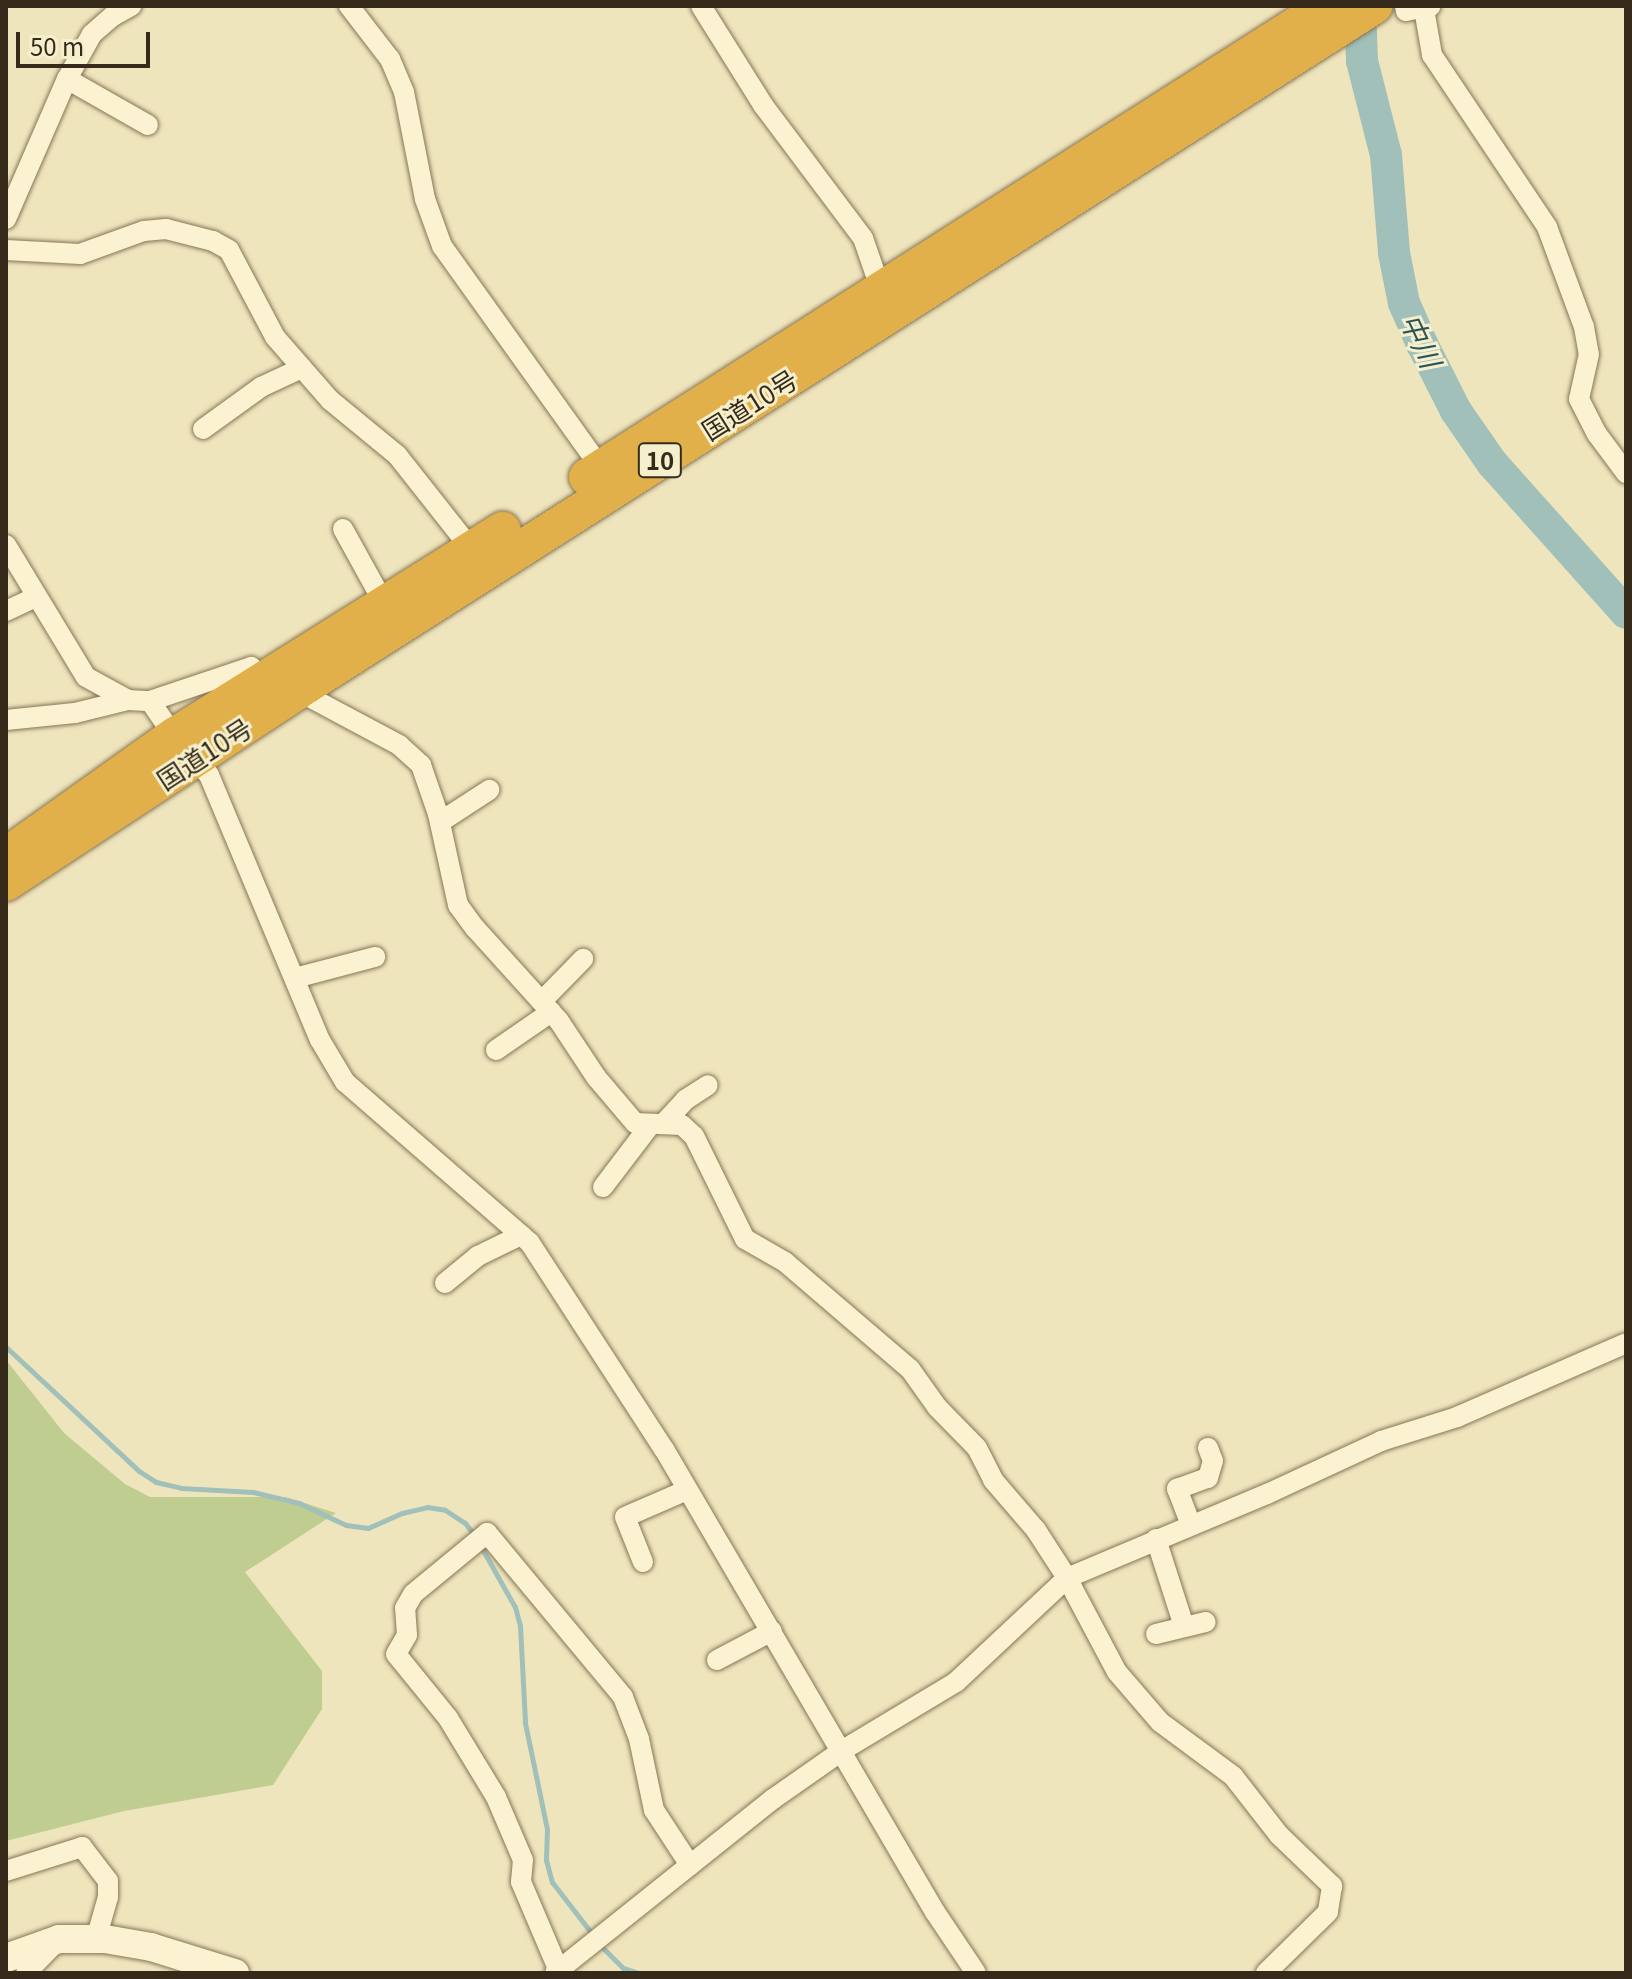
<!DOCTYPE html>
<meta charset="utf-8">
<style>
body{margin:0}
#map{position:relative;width:1632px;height:1979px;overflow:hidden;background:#efe5bd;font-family:Georgia,"Noto Sans JP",serif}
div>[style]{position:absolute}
.green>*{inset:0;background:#bfcd91}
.stream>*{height:5px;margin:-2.5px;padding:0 2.5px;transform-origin:2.5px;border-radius:2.5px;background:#a1c0ba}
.river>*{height:32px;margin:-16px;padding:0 16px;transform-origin:16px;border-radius:16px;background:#a1c0ba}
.roads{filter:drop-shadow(0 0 2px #877656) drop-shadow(0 0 2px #877656)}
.street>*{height:20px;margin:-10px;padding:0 10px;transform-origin:10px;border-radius:10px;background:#faf2d1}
.secondary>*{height:28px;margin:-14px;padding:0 14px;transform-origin:14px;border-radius:14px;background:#faf2d1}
.highway>*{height:36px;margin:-18px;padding:0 18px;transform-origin:18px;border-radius:18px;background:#e2b04a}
span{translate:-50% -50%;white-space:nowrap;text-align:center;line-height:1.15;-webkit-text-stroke:6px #f6efcd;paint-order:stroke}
.shield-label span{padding:2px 6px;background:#f6efcd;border:2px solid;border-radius:6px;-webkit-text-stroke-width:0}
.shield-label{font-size:24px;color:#362b1b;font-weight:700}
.street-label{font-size:26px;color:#362b1b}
.water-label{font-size:28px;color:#2a5456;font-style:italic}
.frame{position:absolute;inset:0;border:8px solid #362b1b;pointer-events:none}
.scale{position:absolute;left:16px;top:32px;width:134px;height:36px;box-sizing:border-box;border:4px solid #362b1b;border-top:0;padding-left:10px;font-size:24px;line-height:28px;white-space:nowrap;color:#362b1b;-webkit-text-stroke:6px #f6efcd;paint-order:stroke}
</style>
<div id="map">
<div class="green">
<i style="clip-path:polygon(6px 1360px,64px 1433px,125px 1484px,150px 1497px,285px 1497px,336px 1513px,245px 1572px,322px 1671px,322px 1709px,273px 1785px,124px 1811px,6px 1841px)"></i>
</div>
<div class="stream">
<i style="left:6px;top:1347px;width:182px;rotate:43deg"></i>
<i style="left:139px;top:1471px;width:20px;rotate:33deg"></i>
<i style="left:156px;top:1482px;width:26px;rotate:13deg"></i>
<i style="left:181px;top:1488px;width:72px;rotate:3.2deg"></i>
<i style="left:253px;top:1492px;width:47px;rotate:13.4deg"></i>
<i style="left:299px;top:1503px;width:52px;rotate:25.1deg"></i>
<i style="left:346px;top:1525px;width:22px;rotate:8deg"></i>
<i style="left:368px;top:1528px;width:37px;rotate:-24deg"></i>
<i style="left:402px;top:1513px;width:26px;rotate:-13deg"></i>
<i style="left:427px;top:1507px;width:18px;rotate:9deg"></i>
<i style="left:445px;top:1510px;width:24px;rotate:33deg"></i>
<i style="left:465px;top:1523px;width:16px;rotate:52deg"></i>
<i style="left:480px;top:1545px;width:71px;rotate:60.6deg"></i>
<i style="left:515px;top:1607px;width:20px;rotate:75deg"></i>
<i style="left:520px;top:1626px;width:97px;rotate:87deg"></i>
<i style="left:525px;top:1723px;width:108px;rotate:78.3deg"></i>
<i style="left:547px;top:1829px;width:31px;rotate:92deg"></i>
<i style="left:546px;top:1860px;width:23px;rotate:75deg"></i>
<i style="left:552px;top:1882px;width:67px;rotate:52.3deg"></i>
<i style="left:599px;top:1944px;width:34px;rotate:45deg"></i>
<i style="left:623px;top:1968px;width:16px;rotate:18deg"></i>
</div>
<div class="river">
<i style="left:1360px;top:6px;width:55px;rotate:87.9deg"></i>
<i style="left:1362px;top:61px;width:97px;rotate:75.7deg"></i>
<i style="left:1386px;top:155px;width:98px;rotate:85.3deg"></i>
<i style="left:1394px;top:253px;width:51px;rotate:78.7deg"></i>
<i style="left:1404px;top:303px;width:45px;rotate:66.3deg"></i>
<i style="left:1422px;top:344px;width:75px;rotate:63.1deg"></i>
<i style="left:1456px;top:411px;width:63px;rotate:55.3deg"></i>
<i style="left:1492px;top:463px;width:201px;rotate:48.2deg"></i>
</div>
<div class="roads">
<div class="street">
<i style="left:349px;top:6px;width:67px;rotate:52.3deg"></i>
<i style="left:390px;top:59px;width:36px;rotate:67deg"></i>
<i style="left:404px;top:92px;width:109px;rotate:78.9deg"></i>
<i style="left:425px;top:199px;width:50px;rotate:70.1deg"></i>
<i style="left:442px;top:246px;width:282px;rotate:54.4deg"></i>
<i style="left:701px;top:6px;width:117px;rotate:57.9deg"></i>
<i style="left:763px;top:105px;width:166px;rotate:53.1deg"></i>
<i style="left:863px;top:238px;width:61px;rotate:71deg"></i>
<i style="left:1405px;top:6px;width:5px;rotate:79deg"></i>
<i style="left:1406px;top:11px;width:25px;rotate:-11deg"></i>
<i style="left:1424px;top:9px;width:47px;rotate:80.1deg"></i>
<i style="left:1432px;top:55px;width:207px;rotate:56.2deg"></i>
<i style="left:1547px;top:227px;width:107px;rotate:69.7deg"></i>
<i style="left:1584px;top:327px;width:27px;rotate:80deg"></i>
<i style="left:1589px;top:354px;width:46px;rotate:102.5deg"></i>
<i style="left:1579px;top:399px;width:39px;rotate:63deg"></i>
<i style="left:1597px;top:434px;width:49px;rotate:53.4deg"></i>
<i style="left:67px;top:79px;width:93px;rotate:29.6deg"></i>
<i style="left:6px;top:219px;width:153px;rotate:-66.5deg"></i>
<i style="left:67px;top:79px;width:51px;rotate:-60.9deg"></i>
<i style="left:92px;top:34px;width:28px;rotate:-41deg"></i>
<i style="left:113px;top:16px;width:21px;rotate:-29deg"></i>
<i style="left:6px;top:250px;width:74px;rotate:3.1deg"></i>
<i style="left:80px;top:254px;width:68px;rotate:-19.8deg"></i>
<i style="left:144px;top:231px;width:22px;rotate:-5deg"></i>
<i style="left:166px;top:229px;width:49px;rotate:14.3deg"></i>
<i style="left:213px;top:241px;width:18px;rotate:29deg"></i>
<i style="left:229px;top:250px;width:98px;rotate:62.1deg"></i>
<i style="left:275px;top:337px;width:84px;rotate:48.9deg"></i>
<i style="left:330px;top:400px;width:87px;rotate:39.4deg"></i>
<i style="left:397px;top:455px;width:121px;rotate:51.7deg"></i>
<i style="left:203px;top:429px;width:72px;rotate:-35.9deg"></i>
<i style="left:261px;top:387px;width:45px;rotate:-24.9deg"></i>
<i style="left:343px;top:529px;width:87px;rotate:61.1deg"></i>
<i style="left:6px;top:545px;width:154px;rotate:58.8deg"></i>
<i style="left:86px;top:677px;width:48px;rotate:28.7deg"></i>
<i style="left:6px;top:611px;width:33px;rotate:-25deg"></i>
<i style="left:150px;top:701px;width:42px;rotate:55.6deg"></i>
<i style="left:174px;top:736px;width:52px;rotate:48.1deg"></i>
<i style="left:209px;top:775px;width:287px;rotate:67.3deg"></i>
<i style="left:320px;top:1040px;width:49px;rotate:59.2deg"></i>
<i style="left:345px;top:1082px;width:245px;rotate:41deg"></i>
<i style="left:530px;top:1243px;width:246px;rotate:57deg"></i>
<i style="left:664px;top:1449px;width:536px;rotate:59.66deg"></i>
<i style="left:935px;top:1912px;width:73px;rotate:56.1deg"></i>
<i style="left:6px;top:720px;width:69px;rotate:-5.8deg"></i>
<i style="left:75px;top:713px;width:55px;rotate:-13.8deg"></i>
<i style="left:128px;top:700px;width:22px;rotate:3deg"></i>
<i style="left:150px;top:701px;width:107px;rotate:-18.6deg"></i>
<i style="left:251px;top:667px;width:20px;rotate:49deg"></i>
<i style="left:264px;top:682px;width:35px;rotate:15deg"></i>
<i style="left:298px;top:691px;width:115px;rotate:28.1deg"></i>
<i style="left:399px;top:745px;width:30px;rotate:42deg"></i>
<i style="left:421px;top:765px;width:52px;rotate:70.9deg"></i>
<i style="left:438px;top:814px;width:93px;rotate:77.6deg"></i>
<i style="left:458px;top:905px;width:29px;rotate:54deg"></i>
<i style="left:475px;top:928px;width:125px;rotate:47.9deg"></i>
<i style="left:559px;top:1021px;width:67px;rotate:56.5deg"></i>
<i style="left:596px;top:1077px;width:60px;rotate:49.7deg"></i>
<i style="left:635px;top:1123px;width:47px;rotate:2.4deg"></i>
<i style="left:682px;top:1125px;width:16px;rotate:43deg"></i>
<i style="left:694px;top:1136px;width:115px;rotate:63.7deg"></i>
<i style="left:745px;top:1239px;width:46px;rotate:29.9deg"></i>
<i style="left:785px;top:1262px;width:165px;rotate:40.6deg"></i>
<i style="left:910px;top:1369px;width:47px;rotate:54.6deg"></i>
<i style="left:937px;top:1407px;width:57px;rotate:45.7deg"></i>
<i style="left:977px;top:1448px;width:36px;rotate:63deg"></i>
<i style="left:993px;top:1480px;width:66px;rotate:49.3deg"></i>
<i style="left:1036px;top:1530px;width:57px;rotate:57.1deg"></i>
<i style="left:1067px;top:1578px;width:106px;rotate:62deg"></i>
<i style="left:1117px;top:1672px;width:66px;rotate:49.3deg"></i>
<i style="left:1160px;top:1722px;width:91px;rotate:36.5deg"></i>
<i style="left:1233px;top:1776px;width:75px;rotate:52.1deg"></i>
<i style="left:1279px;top:1835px;width:74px;rotate:43.9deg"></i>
<i style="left:1332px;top:1886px;width:26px;rotate:99deg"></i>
<i style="left:1328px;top:1912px;width:87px;rotate:135.5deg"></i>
<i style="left:440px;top:822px;width:59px;rotate:-33.1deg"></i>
<i style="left:295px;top:978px;width:83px;rotate:-14.7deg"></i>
<i style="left:542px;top:1001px;width:59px;rotate:-45.7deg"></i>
<i style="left:496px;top:1050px;width:67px;rotate:-34.6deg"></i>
<i style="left:663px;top:1124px;width:33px;rotate:-47deg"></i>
<i style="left:685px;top:1100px;width:27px;rotate:-33deg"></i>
<i style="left:603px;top:1187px;width:79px;rotate:-52.7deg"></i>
<i style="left:445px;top:1283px;width:43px;rotate:-39.3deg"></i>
<i style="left:478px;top:1256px;width:48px;rotate:-26deg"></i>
<i style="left:1191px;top:1525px;width:39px;rotate:-111deg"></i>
<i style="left:1177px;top:1489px;width:33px;rotate:-20deg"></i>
<i style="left:1208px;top:1478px;width:18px;rotate:-74deg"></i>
<i style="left:1213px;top:1461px;width:14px;rotate:-111deg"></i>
<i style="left:1156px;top:1539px;width:91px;rotate:72.2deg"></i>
<i style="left:643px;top:1562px;width:48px;rotate:-111.8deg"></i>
<i style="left:625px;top:1517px;width:68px;rotate:-23.5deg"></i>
<i style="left:1156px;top:1634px;width:51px;rotate:-13.5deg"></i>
<i style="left:717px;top:1660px;width:62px;rotate:-27.8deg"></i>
<i style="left:6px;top:1871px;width:80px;rotate:-17.5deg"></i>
<i style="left:82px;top:1847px;width:43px;rotate:52.6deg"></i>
<i style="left:108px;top:1881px;width:16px;rotate:90deg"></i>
<i style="left:108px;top:1897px;width:44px;rotate:105.9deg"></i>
<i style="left:559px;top:1971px;width:97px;rotate:-113.1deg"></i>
<i style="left:521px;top:1882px;width:22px;rotate:-85deg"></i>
<i style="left:523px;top:1860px;width:69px;rotate:-113.2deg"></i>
<i style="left:496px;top:1797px;width:92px;rotate:-121.3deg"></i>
<i style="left:448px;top:1718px;width:82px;rotate:-129.1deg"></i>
<i style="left:396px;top:1654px;width:22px;rotate:-60deg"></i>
<i style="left:407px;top:1635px;width:27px;rotate:-94deg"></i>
<i style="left:405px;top:1608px;width:16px;rotate:-60deg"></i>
<i style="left:413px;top:1594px;width:96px;rotate:-39.5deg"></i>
<i style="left:487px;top:1533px;width:213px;rotate:50.3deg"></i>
<i style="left:623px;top:1697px;width:45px;rotate:69.1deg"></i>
<i style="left:639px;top:1739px;width:73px;rotate:78.1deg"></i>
<i style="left:654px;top:1810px;width:66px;rotate:56.8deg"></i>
<i style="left:26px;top:1973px;width:39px;rotate:-46deg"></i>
<i style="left:555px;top:1973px;width:279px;rotate:-38.6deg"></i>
<i style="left:773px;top:1799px;width:85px;rotate:-35deg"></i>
<i style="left:843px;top:1750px;width:132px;rotate:-31deg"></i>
<i style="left:956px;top:1682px;width:152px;rotate:-43.1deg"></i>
<i style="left:1067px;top:1578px;width:217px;rotate:-22.8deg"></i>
<i style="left:1267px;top:1494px;width:126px;rotate:-24.9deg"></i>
<i style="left:1381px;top:1441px;width:80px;rotate:-17.5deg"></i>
<i style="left:1457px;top:1417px;width:184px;rotate:-23.6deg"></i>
</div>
<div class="secondary">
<i style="left:6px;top:1958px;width:56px;rotate:-19.7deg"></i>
<i style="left:59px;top:1939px;width:46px"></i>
<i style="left:105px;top:1939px;width:47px;rotate:9.9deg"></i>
<i style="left:151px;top:1947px;width:88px;rotate:17.2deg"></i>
</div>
<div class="highway">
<i style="left:587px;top:477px;width:876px;rotate:-32.51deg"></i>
<i style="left:14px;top:850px;width:196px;rotate:-35.5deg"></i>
<i style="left:174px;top:736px;width:388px;rotate:-32.1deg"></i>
<i style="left:6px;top:883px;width:349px;rotate:-33.3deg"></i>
<i style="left:298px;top:691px;width:1276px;rotate:-32.48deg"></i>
</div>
</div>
<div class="shield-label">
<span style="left:660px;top:460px">10</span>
</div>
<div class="street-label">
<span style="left:749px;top:404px;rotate:-32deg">国道10号</span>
<span style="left:204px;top:753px;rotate:-33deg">国道10号</span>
</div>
<div class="water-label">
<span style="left:1422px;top:340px;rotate:65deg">中川</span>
</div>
<div class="frame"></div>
<div class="scale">50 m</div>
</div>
